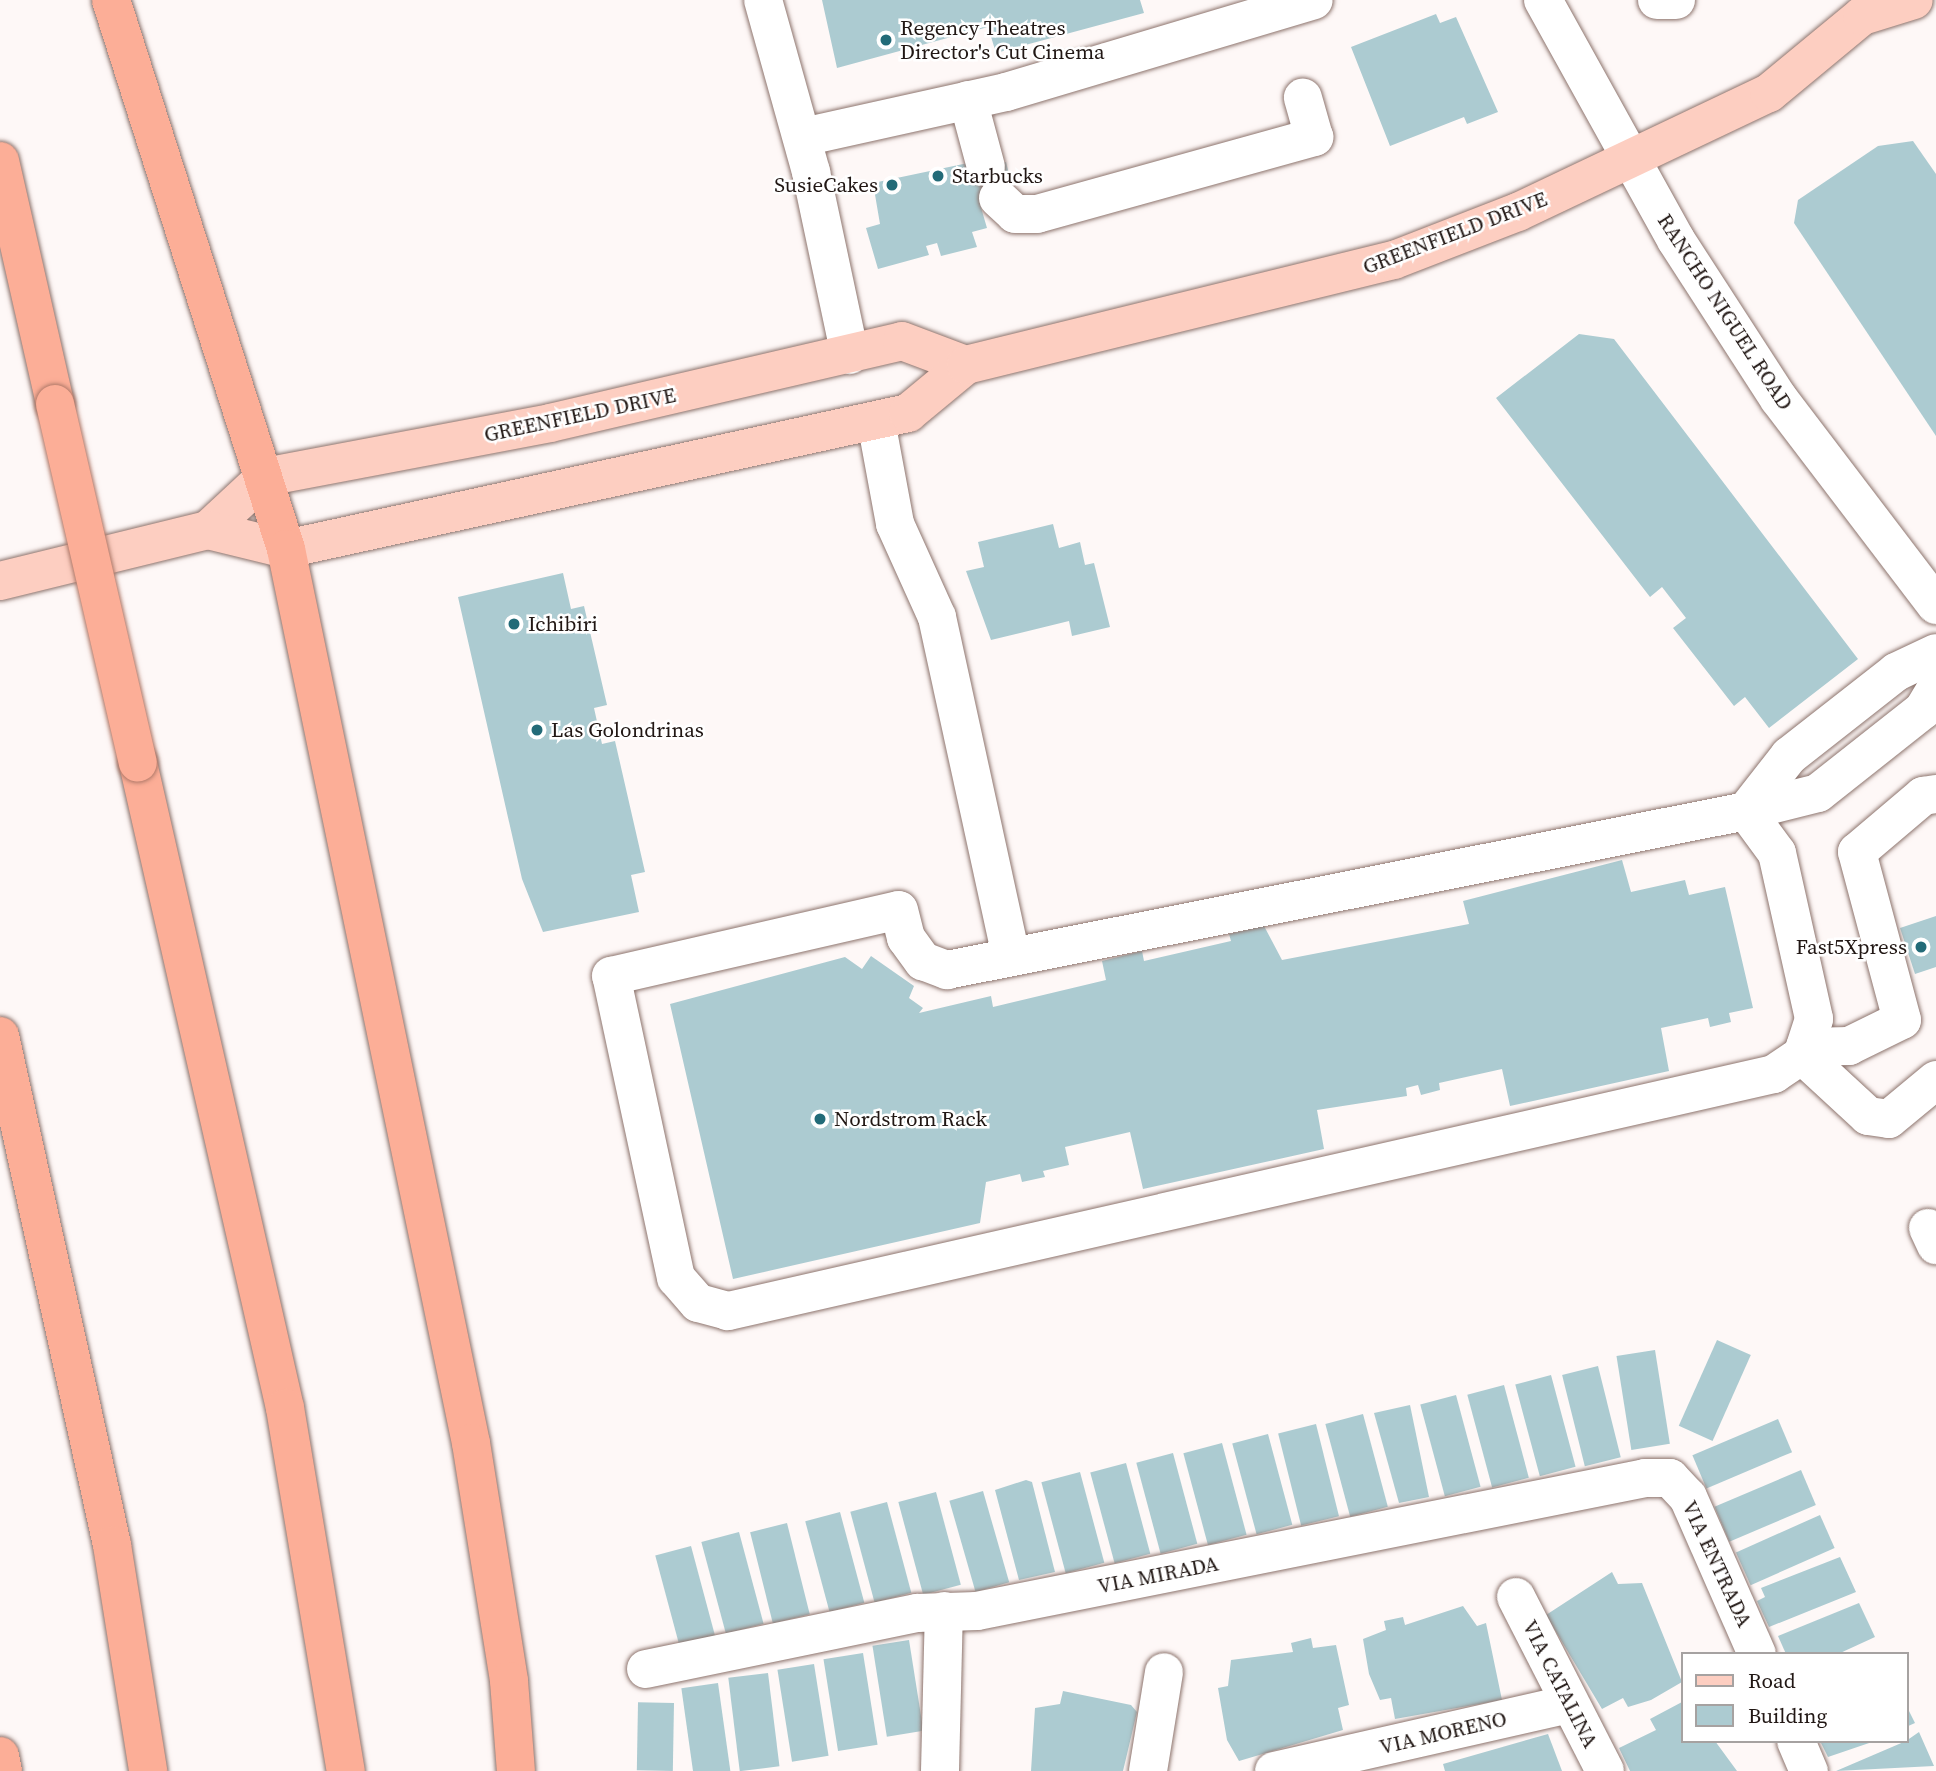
<!DOCTYPE html>
<style>
body{margin:0}
#map{position:relative;width:1936px;height:1771px;overflow:hidden;background:#fef8f7;font-family:"Source Serif 4",serif}
div>[style]{position:absolute}
.building>*{inset:0;background:#accbd1;transform-origin:0 0}
.roads{filter:drop-shadow(0 0 2px #8d746d) drop-shadow(0 0 2px #8d746d)}
.minor>*{height:38px;margin:-19px;padding:0 19px;transform-origin:19px;border-radius:19px;background:#fff}
.major>*{height:38px;margin:-19px;padding:0 19px;transform-origin:19px;border-radius:19px;background:#fdcec1}
.highway>*{height:38px;margin:-19px;padding:0 19px;transform-origin:19px;border-radius:19px;background:#fcae97}
.bridges{filter:drop-shadow(0 0 2px #af7969) drop-shadow(0 0 2px #af7969)}
.highway-bridge>*{height:38px;margin:-19px;padding:0 19px;transform-origin:19px;border-radius:19px;background:#fcae97}
.dots>*{width:19px;height:19px;translate:-50% -50%;box-sizing:border-box;border:4px solid #fff;border-radius:50%}
span{translate:-50% -50%;white-space:nowrap;text-align:center;line-height:1.15;-webkit-text-stroke:5px #fff;paint-order:stroke}
.poi-label{font-size:21px;color:#211714}
.left{translate:0 -50%;text-align:left}
.right{translate:-100% -50%;text-align:right}
.street-label{font-size:21px;color:#211714}
.legend{position:absolute;left:1681px;top:1652px;width:228px;height:91px;box-sizing:border-box;background:#fff;border:2px solid #a6a2a1;margin:0;padding:9px 12px;list-style:none;font-size:21px;color:#211714}
.legend li{display:flex;align-items:center;gap:14px;height:35px}
.legend b{width:35px;border:2px solid #a6a2a1}
</style>
<div id="map">
<div class="building">
<i style="clip-path:polygon(822px 0,1140px 0,1144px 13px,996px 53px,988px 27px,837px 68px)"></i>
<i style="clip-path:polygon(1436px 14px,1440px 23px,1456px 17px,1498px 112px,1467px 124px,1464px 117px,1390px 146px,1351px 47px)"></i>
<i style="clip-path:polygon(1913px 141px,1936px 174px,1936px 436px,1794px 223px,1798px 200px,1878px 146px)"></i>
<i style="clip-path:polygon(1006px 162px,1014px 194px,980px 204px,987px 228px,972px 232px,977px 247px,941px 256px,937px 243px,926px 246px,929px 255px,878px 269px,866px 228px,880px 224px,873px 183px,968px 163px,971px 172px)"></i>
<i style="clip-path:polygon(1579px 334px,1614px 339px,1858px 659px,1769px 728px,1745px 697px,1734px 706px,1673px 628px,1686px 618px,1662px 587px,1650px 597px,1496px 398px)"></i>
<i style="clip-path:polygon(1053px 524px,1059px 548px,1080px 542px,1085px 565px,1094px 563px,1110px 627px,1072px 636px,1069px 621px,991px 640px,966px 571px,984px 567px,978px 542px)"></i>
<i style="clip-path:polygon(563px 573px,571px 609px,584px 606px,607px 705px,594px 708px,602px 744px,615px 741px,645px 872px,631px 875px,639px 912px,543px 932px,522px 879px,458px 597px)"></i>
<i style="clip-path:polygon(1622px 860px,1631px 892px,1685px 880px,1689px 895px,1725px 887px,1753px 1008px,1729px 1013px,1731px 1022px,1710px 1027px,1708px 1018px,1661px 1028px,1669px 1071px,1510px 1106px,1502px 1069px,1439px 1083px,1440px 1090px,1421px 1095px,1418px 1085px,1406px 1088px,1407px 1096px,1317px 1110px,1324px 1149px,1143px 1189px,1130px 1132px,1065px 1147px,1069px 1165px,1043px 1171px,1045px 1177px,1022px 1182px,1020px 1174px,986px 1182px,980px 1223px,733px 1279px,670px 1004px,845px 957px,862px 969px,871px 956px,914px 986px,909px 998px,923px 1008px,919px 1013px,991px 996px,993px 1007px,1106px 980px,1102px 961px,1142px 951px,1144px 961px,1231px 941px,1229px 934px,1264px 926px,1282px 960px,1469px 924px,1463px 901px)"></i>
<i style="clip-path:polygon(1936px 916px,1936px 967px,1915px 974px,1900px 928px)"></i>
<i style="left:1717px;top:1340px;width:37px;height:94px;rotate:24deg"></i>
<i style="left:1655px;top:1350px;width:95px;height:39px;rotate:81deg"></i>
<i style="left:1598px;top:1366px;width:94px;height:37px;rotate:76deg"></i>
<i style="left:1551px;top:1375px;width:95px;height:37px;rotate:75deg"></i>
<i style="left:1504px;top:1385px;width:96px;height:38px;rotate:75deg"></i>
<i style="left:1456px;top:1395px;width:95px;height:37px;rotate:75deg"></i>
<i style="clip-path:polygon(1410px 1405px,1429px 1497px,1399px 1503px,1374px 1413px)"></i>
<i style="left:1363px;top:1414px;width:96px;height:39px;rotate:75deg"></i>
<i style="left:1778px;top:1419px;width:36px;height:93px;rotate:67deg"></i>
<i style="left:1316px;top:1424px;width:95px;height:39px;rotate:76deg"></i>
<i style="left:1268px;top:1434px;width:94px;height:37px;rotate:75deg"></i>
<i style="left:1222px;top:1443px;width:95px;height:40px;rotate:75deg"></i>
<i style="left:1173px;top:1453px;width:94px;height:38px;rotate:75deg"></i>
<i style="left:1126px;top:1463px;width:94px;height:37px;rotate:75deg"></i>
<i style="left:1801px;top:1470px;width:38px;height:94px;rotate:67deg"></i>
<i style="left:1080px;top:1472px;width:94px;height:40px;rotate:75deg"></i>
<i style="clip-path:polygon(1026px 1480px,1032px 1482px,1055px 1572px,1019px 1580px,995px 1490px)"></i>
<i style="left:983px;top:1491px;width:95px;height:35px;rotate:74deg"></i>
<i style="left:936px;top:1492px;width:96px;height:39px;rotate:75deg"></i>
<i style="left:887px;top:1502px;width:94px;height:38px;rotate:75deg"></i>
<i style="left:840px;top:1512px;width:94px;height:36px;rotate:75deg"></i>
<i style="left:1820px;top:1515px;width:36px;height:92px;rotate:66deg"></i>
<i style="left:787px;top:1523px;width:94px;height:38px;rotate:76deg"></i>
<i style="left:739px;top:1532px;width:95px;height:39px;rotate:75deg"></i>
<i style="left:691px;top:1546px;width:95px;height:37px;rotate:75deg"></i>
<i style="clip-path:polygon(1840px 1557px,1856px 1592px,1769px 1627px,1757px 1601px,1765px 1597px,1761px 1588px)"></i>
<i style="clip-path:polygon(1612px 1572px,1618px 1584px,1642px 1583px,1682px 1682px,1651px 1700px,1628px 1707px,1623px 1698px,1602px 1709px,1546px 1615px)"></i>
<i style="clip-path:polygon(1859px 1603px,1875px 1637px,1838px 1654px,1786px 1654px,1778px 1636px)"></i>
<i style="clip-path:polygon(1463px 1606px,1477px 1626px,1486px 1623px,1502px 1700px,1395px 1719px,1391px 1698px,1380px 1700px,1369px 1674px,1363px 1639px,1386px 1630px,1384px 1621px,1403px 1617px,1405px 1625px)"></i>
<i style="clip-path:polygon(1311px 1638px,1313px 1648px,1336px 1645px,1349px 1705px,1338px 1708px,1343px 1730px,1239px 1761px,1227px 1740px,1218px 1688px,1228px 1686px,1231px 1660px,1293px 1652px,1291px 1643px)"></i>
<i style="left:909px;top:1640px;width:92px;height:37px;rotate:81deg"></i>
<i style="left:863px;top:1653px;width:93px;height:40px;rotate:81deg"></i>
<i style="left:814px;top:1664px;width:93px;height:37px;rotate:81deg"></i>
<i style="left:768px;top:1673px;width:94px;height:40px;rotate:83deg"></i>
<i style="left:718px;top:1683px;width:89px;height:37px;rotate:82deg"></i>
<i style="clip-path:polygon(1063px 1691px,1131px 1705px,1137px 1712px,1123px 1771px,1031px 1771px,1035px 1708px,1060px 1704px)"></i>
<i style="clip-path:polygon(1682px 1702px,1682px 1741px,1715px 1741px,1737px 1771px,1630px 1771px,1619px 1748px,1656px 1730px,1650px 1719px)"></i>
<i style="left:674px;top:1703px;width:68px;height:36px;rotate:91deg"></i>
<i style="clip-path:polygon(1906px 1705px,1915px 1723px,1906px 1727px)"></i>
<i style="clip-path:polygon(1919px 1732px,1934px 1766px,1836px 1771px,1906px 1741px)"></i>
<i style="clip-path:polygon(1548px 1734px,1562px 1771px,1445px 1771px,1443px 1764px)"></i>
<i style="clip-path:polygon(1820px 1741px,1875px 1741px,1828px 1757px)"></i>
</div>
<div class="roads">
<div class="minor">
<i style="left:763px;top:0;width:179px;rotate:74.4deg"></i>
<i style="left:811px;top:172px;width:187px;rotate:78deg"></i>
<i style="left:1543px;top:0;width:274px;rotate:61deg"></i>
<i style="left:1676px;top:240px;width:189px;rotate:57.1deg"></i>
<i style="left:1779px;top:399px;width:259px;rotate:52.7deg"></i>
<i style="left:1657px;top:0;width:19px"></i>
<i style="left:968px;top:100px;width:69px;rotate:75deg"></i>
<i style="left:803px;top:137px;width:208px;rotate:-12.5deg"></i>
<i style="left:1006px;top:92px;width:321px;rotate:-16.6deg"></i>
<i style="left:998px;top:198px;width:23px;rotate:43deg"></i>
<i style="left:1015px;top:214px;width:22px"></i>
<i style="left:1037px;top:214px;width:288px;rotate:-15.5deg"></i>
<i style="left:1314px;top:137px;width:41px;rotate:-105.8deg"></i>
<i style="left:876px;top:421px;width:105px;rotate:79.5deg"></i>
<i style="left:895px;top:524px;width:102px;rotate:65.7deg"></i>
<i style="left:937px;top:617px;width:348px;rotate:77.7deg"></i>
<i style="left:1746px;top:811px;width:52px;rotate:53.6deg"></i>
<i style="left:1777px;top:853px;width:170px;rotate:77.4deg"></i>
<i style="left:1814px;top:1019px;width:38px;rotate:108deg"></i>
<i style="left:1802px;top:1055px;width:34px;rotate:146deg"></i>
<i style="left:1774px;top:1074px;width:1073px;rotate:167.23deg"></i>
<i style="left:728px;top:1311px;width:31px;rotate:-165deg"></i>
<i style="left:698px;top:1303px;width:33px;rotate:-131deg"></i>
<i style="left:676px;top:1278px;width:309px;rotate:-102.1deg"></i>
<i style="left:611px;top:976px;width:295px;rotate:-12.9deg"></i>
<i style="left:899px;top:910px;width:29px;rotate:76deg"></i>
<i style="left:906px;top:938px;width:29px;rotate:54deg"></i>
<i style="left:923px;top:961px;width:26px;rotate:21deg"></i>
<i style="left:947px;top:970px;width:815px;rotate:-11.25deg"></i>
<i style="left:1746px;top:811px;width:74px;rotate:-14deg"></i>
<i style="left:1818px;top:793px;width:134px;rotate:-38.3deg"></i>
<i style="left:1923px;top:710px;width:26px;rotate:-59deg"></i>
<i style="left:1746px;top:811px;width:70px;rotate:-52deg"></i>
<i style="left:1789px;top:756px;width:136px;rotate:-38.1deg"></i>
<i style="left:1896px;top:672px;width:44px;rotate:-25.4deg"></i>
<i style="left:1805px;top:1047px;width:44px;rotate:-1.3deg"></i>
<i style="left:1849px;top:1046px;width:59px;rotate:-26.1deg"></i>
<i style="left:1902px;top:1020px;width:174px;rotate:-105deg"></i>
<i style="left:1857px;top:852px;width:87px;rotate:-40.3deg"></i>
<i style="left:1923px;top:796px;width:13px;rotate:-9deg"></i>
<i style="left:1802px;top:1055px;width:90px;rotate:42.7deg"></i>
<i style="left:1868px;top:1116px;width:21px;rotate:8deg"></i>
<i style="left:1889px;top:1119px;width:61px;rotate:-39.7deg"></i>
<i style="left:1928px;top:1228px;width:19px;rotate:65deg"></i>
<i style="left:1516px;top:1597px;width:195px;rotate:62.9deg"></i>
<i style="left:646px;top:1669px;width:277px;rotate:-11.7deg"></i>
<i style="left:917px;top:1613px;width:60px;rotate:-1.9deg"></i>
<i style="left:977px;top:1611px;width:681px;rotate:-11.26deg"></i>
<i style="left:1645px;top:1478px;width:25px"></i>
<i style="left:1670px;top:1478px;width:26px;rotate:47deg"></i>
<i style="left:1688px;top:1497px;width:171px;rotate:66.3deg"></i>
<i style="left:1796px;top:1741px;width:33px;rotate:67deg"></i>
<i style="left:940px;top:1771px;width:160px;rotate:-88.6deg"></i>
<i style="left:1148px;top:1771px;width:100px;rotate:-80.8deg"></i>
<i style="left:1274px;top:1771px;width:303px;rotate:-12.8deg"></i>
</div>
<div class="major">
<i style="left:208px;top:530px;width:78px;rotate:-42.9deg"></i>
<i style="left:265px;top:477px;width:290px;rotate:-10.7deg"></i>
<i style="left:550px;top:423px;width:361px;rotate:-13.1deg"></i>
<i style="left:902px;top:341px;width:68px;rotate:20.6deg"></i>
<i style="left:0;top:581px;width:214px;rotate:-13.8deg"></i>
<i style="left:208px;top:530px;width:80px;rotate:13.7deg"></i>
<i style="left:286px;top:549px;width:637px;rotate:-12.33deg"></i>
<i style="left:908px;top:413px;width:75px;rotate:-39.6deg"></i>
<i style="left:966px;top:365px;width:441px;rotate:-13.8deg"></i>
<i style="left:1394px;top:260px;width:133px;rotate:-21.2deg"></i>
<i style="left:1518px;top:212px;width:278px;rotate:-25.4deg"></i>
<i style="left:1769px;top:93px;width:121px;rotate:-39.6deg"></i>
<i style="left:1862px;top:16px;width:54px;rotate:-17.1deg"></i>
</div>
<div class="highway">
<i style="left:111px;top:0;width:576px;rotate:72.32deg"></i>
<i style="left:286px;top:549px;width:913px;rotate:78.31deg"></i>
<i style="left:471px;top:1443px;width:241px;rotate:80.9deg"></i>
<i style="left:509px;top:1681px;width:90px;rotate:85.6deg"></i>
<i style="left:0;top:161px;width:249px;rotate:77.2deg"></i>
<i style="left:138px;top:763px;width:662px;rotate:77.16deg"></i>
<i style="left:285px;top:1408px;width:368px;rotate:80.5deg"></i>
<i style="left:0;top:1036px;width:521px;rotate:77.59deg"></i>
<i style="left:112px;top:1545px;width:229px;rotate:80.9deg"></i>
<i style="left:0;top:1756px;width:15px;rotate:79deg"></i>
</div>
</div>
<div class="bridges">
<div class="highway-bridge">
<i style="left:55px;top:404px;width:368px;rotate:77deg"></i>
</div>
</div>
<div class="dots">
<i style="left:886px;top:40px;background:#236b78"></i>
<i style="left:938px;top:176px;background:#236b78"></i>
<i style="left:892px;top:185px;background:#236b78"></i>
<i style="left:514px;top:624px;background:#236b78"></i>
<i style="left:537px;top:730px;background:#236b78"></i>
<i style="left:1921px;top:947px;background:#236b78"></i>
<i style="left:820px;top:1119px;background:#236b78"></i>
</div>
<div class="poi-label">
<span class="left" style="left:900px;top:40px">Regency Theatres<br>Director's Cut Cinema</span>
<span class="left" style="left:952px;top:176px">Starbucks</span>
<span class="right" style="left:878px;top:185px">SusieCakes</span>
<span class="left" style="left:528px;top:624px">Ichibiri</span>
<span class="left" style="left:551px;top:730px">Las Golondrinas</span>
<span class="right" style="left:1907px;top:947px">Fast5Xpress</span>
<span class="left" style="left:834px;top:1119px">Nordstrom Rack</span>
</div>
<div class="street-label">
<span style="left:1455px;top:233px;rotate:-21deg">GREENFIELD DRIVE</span>
<span style="left:1725px;top:312px;rotate:57deg">RANCHO NIGUEL ROAD</span>
<span style="left:580px;top:415px;rotate:-12deg">GREENFIELD DRIVE</span>
<span style="left:1717px;top:1564px;rotate:65deg">VIA ENTRADA</span>
<span style="left:1158px;top:1575px;rotate:-11deg">VIA MIRADA</span>
<span style="left:1560px;top:1684px;rotate:63deg">VIA CATALINA</span>
<span style="left:1443px;top:1733px;rotate:-13deg">VIA MORENO</span>
</div>
<ul class="legend">
<li><b style="height:9px;background:#fdcec1"></b>Road</li>
<li><b style="height:19px;background:#accbd1"></b>Building</li>
</ul>
</div>
